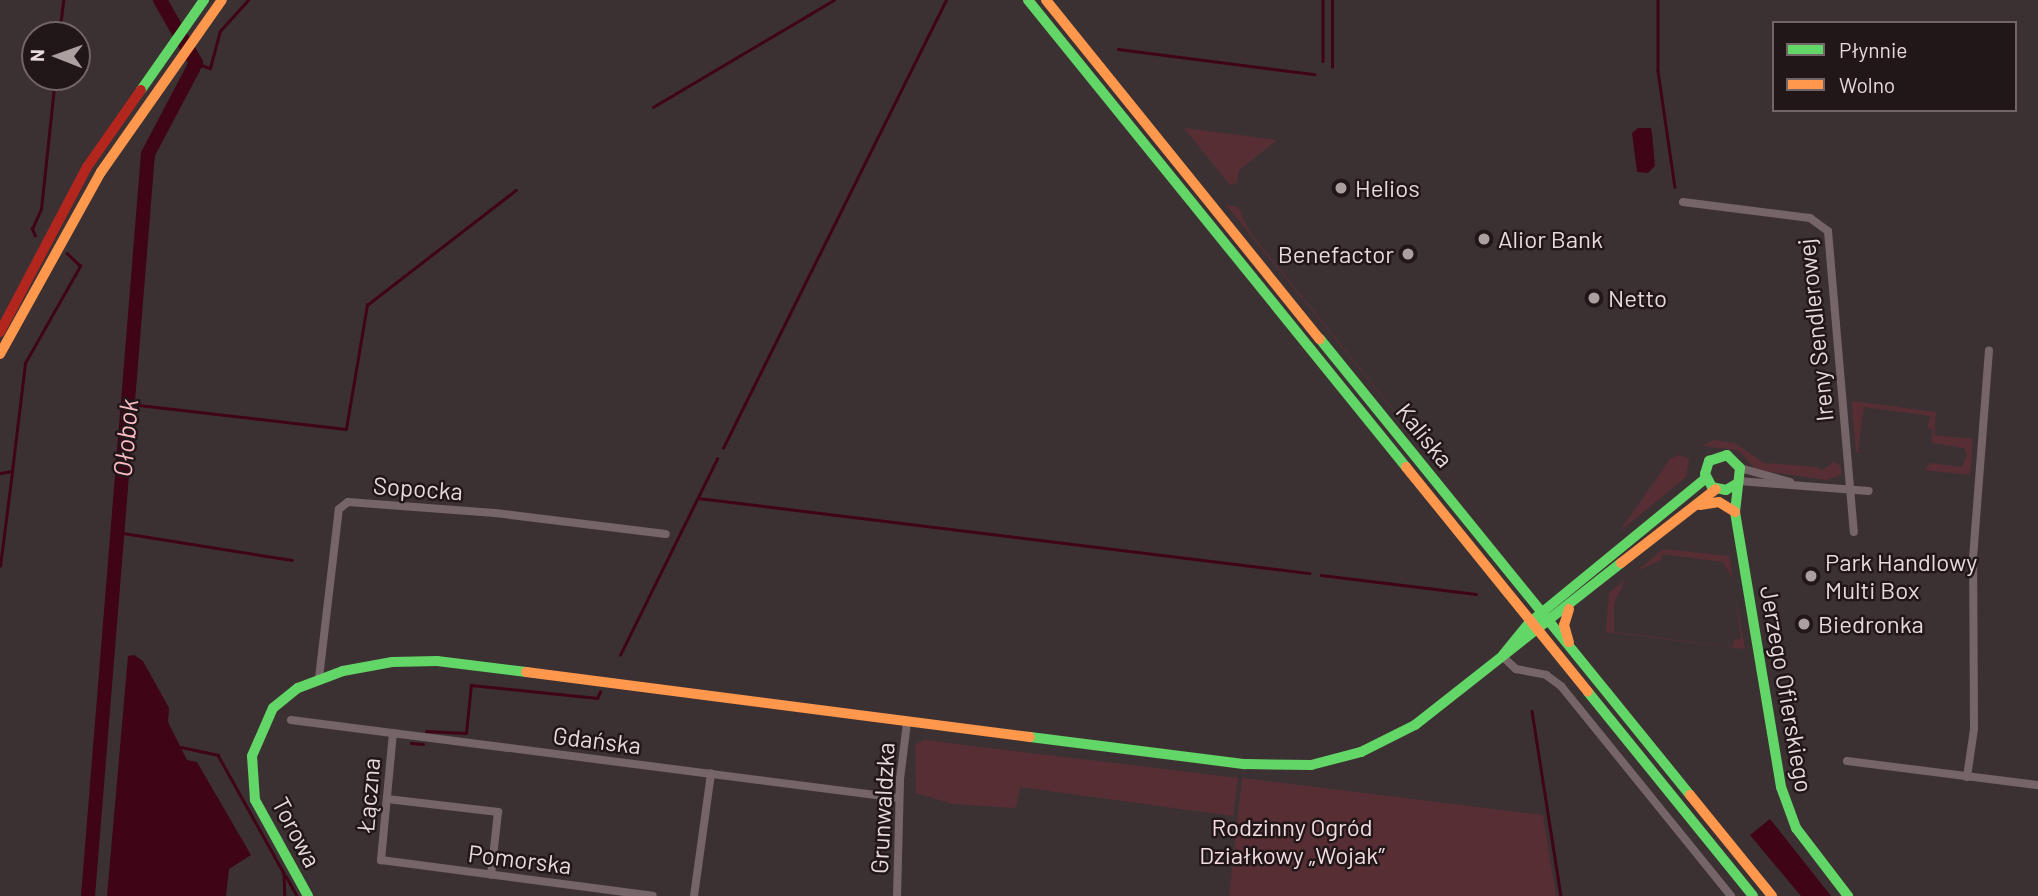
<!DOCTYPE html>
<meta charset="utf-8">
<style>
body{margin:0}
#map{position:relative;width:2038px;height:896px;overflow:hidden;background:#3c3132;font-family:Barlow,sans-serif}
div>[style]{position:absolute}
.green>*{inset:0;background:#582e35}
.water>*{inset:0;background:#3f0416}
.stream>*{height:2.5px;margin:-1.25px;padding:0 1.25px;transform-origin:1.25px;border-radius:1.25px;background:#3f0416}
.river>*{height:14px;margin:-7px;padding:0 7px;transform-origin:7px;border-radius:7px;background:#3f0416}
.street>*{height:8px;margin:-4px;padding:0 4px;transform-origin:4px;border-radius:4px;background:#766568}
.fast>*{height:10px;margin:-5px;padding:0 5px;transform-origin:5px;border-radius:5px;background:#63d668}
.slow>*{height:10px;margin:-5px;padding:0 5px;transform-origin:5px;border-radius:5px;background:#ff974d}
.jam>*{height:10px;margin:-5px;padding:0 5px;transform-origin:5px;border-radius:5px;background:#b3261e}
.dots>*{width:19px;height:19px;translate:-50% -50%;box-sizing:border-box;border:4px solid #211719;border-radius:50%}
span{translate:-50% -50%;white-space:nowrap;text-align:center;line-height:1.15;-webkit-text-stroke:5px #211719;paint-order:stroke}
.poi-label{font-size:24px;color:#e8dadc}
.left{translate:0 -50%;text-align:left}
.right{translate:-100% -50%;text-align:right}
.street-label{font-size:24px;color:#e8dadc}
.park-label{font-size:24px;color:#f2dbde}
.water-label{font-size:26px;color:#febcc6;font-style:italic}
.legend{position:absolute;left:1772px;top:21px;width:245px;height:91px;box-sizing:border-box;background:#211719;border:2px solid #716567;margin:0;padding:9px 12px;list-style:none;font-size:21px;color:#e8dadc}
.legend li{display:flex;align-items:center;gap:14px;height:35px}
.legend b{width:35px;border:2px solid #716567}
.north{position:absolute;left:21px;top:21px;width:70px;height:70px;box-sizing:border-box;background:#211719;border:2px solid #716567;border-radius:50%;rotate:271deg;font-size:19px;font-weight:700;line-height:28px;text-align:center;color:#e8dadc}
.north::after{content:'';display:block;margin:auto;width:24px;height:32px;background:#ac9fa0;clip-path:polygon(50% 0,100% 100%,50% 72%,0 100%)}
</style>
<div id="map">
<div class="green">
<i style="clip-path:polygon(1184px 128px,1277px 140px,1239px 170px,1237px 183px,1230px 185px)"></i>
<i style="clip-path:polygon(1226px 205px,1238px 207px,1250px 232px,1505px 548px)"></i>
<i style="clip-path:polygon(1852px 401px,1936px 412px,1934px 435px,1973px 439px,1970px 475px,1925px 470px,1930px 463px,1962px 467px,1967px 455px,1964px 448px,1932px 443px,1932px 429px,1927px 428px,1931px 416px,1864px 407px,1858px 451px,1864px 452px,1856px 452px)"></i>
<i style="clip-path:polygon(1714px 440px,1735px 443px,1764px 463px,1817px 467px,1821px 471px,1834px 462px,1841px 466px,1841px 475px,1827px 480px,1756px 470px,1738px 450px,1702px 446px)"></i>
<i style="clip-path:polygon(1679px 455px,1689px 459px,1686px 477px,1619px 532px,1670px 459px)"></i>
<i style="clip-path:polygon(1663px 549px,1729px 556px,1733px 579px,1723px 562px,1662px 554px,1661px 560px,1637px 571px)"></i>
<i style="clip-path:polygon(1625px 580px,1614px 603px,1614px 632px,1732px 647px,1734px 640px,1741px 639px,1735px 594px,1745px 649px,1606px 632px,1609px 593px)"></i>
<i style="clip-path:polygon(924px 740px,1238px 778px,1233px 816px,1020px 787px,1016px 808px,953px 804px,916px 793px,915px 745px)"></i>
<i style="clip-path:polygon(1242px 778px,1543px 815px,1556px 896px,1229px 896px)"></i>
</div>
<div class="water">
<i style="clip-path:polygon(1638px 128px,1651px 128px,1652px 133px,1655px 166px,1648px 173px,1637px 172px,1632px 133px)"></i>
<i style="clip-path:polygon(134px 655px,143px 661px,169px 708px,168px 722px,187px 760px,197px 762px,251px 855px,229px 869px,226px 896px,107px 896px,128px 656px)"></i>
<i style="clip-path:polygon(1770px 819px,1831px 896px,1801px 896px,1750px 835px)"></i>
</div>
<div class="stream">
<i style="left:1323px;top:0;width:61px;rotate:90deg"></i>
<i style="left:1658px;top:0;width:71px;rotate:90deg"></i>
<i style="left:1658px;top:71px;width:117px;rotate:81.7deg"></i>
<i style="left:59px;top:35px;width:35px;rotate:-83deg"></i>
<i style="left:1118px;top:49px;width:198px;rotate:7.3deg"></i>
<i style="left:196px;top:63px;width:15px;rotate:20deg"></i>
<i style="left:210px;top:68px;width:38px;rotate:-75deg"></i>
<i style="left:220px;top:31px;width:42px;rotate:-47.9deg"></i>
<i style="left:1332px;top:67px;width:67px;rotate:-90deg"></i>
<i style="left:653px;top:107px;width:210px;rotate:-30.6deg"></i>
<i style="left:35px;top:236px;width:8px;rotate:-113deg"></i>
<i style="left:32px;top:229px;width:22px;rotate:-66deg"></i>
<i style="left:41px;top:209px;width:133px;rotate:-83.9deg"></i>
<i style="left:130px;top:404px;width:217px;rotate:6.6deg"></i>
<i style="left:346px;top:429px;width:126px;rotate:-80.4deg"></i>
<i style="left:367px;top:305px;width:188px;rotate:-37.7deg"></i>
<i style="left:723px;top:448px;width:500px;rotate:-63.54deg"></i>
<i style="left:0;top:473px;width:12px;rotate:-9deg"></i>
<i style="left:12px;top:471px;width:109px;rotate:-83.1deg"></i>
<i style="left:25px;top:363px;width:112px;rotate:-60.4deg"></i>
<i style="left:80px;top:266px;width:18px;rotate:-137deg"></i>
<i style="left:698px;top:498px;width:616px;rotate:7deg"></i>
<i style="left:117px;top:532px;width:177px;rotate:9.1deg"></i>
<i style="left:0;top:566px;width:95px;rotate:-82.7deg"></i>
<i style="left:1321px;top:575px;width:156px;rotate:7deg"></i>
<i style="left:620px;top:655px;width:219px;rotate:-63.7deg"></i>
<i style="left:1532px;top:711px;width:187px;rotate:81.1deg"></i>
<i style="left:426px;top:731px;width:40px;rotate:2.9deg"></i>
<i style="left:466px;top:733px;width:48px;rotate:-84.1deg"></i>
<i style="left:471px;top:685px;width:127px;rotate:5.9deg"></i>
<i style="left:597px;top:698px;width:7px;rotate:-63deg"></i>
<i style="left:411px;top:743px;width:12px;rotate:5deg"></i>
<i style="left:181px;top:747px;width:38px;rotate:12deg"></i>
<i style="left:218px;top:755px;width:135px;rotate:60.8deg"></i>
<i style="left:284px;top:873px;width:23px;rotate:88deg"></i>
<i style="left:286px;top:876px;width:23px;rotate:61deg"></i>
</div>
<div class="river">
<i style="left:88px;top:896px;width:744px;rotate:-85.38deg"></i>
<i style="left:148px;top:154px;width:103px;rotate:-62.2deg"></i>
<i style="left:196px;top:63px;width:73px;rotate:-119.7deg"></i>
</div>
<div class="street">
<i style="left:1683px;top:202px;width:128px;rotate:7.2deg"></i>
<i style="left:1810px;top:218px;width:22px;rotate:36deg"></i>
<i style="left:1828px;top:231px;width:302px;rotate:85.1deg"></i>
<i style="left:1740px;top:468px;width:52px;rotate:15.6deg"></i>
<i style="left:1739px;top:481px;width:130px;rotate:4.4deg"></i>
<i style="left:1502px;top:656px;width:19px;rotate:43deg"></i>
<i style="left:1516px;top:669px;width:31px;rotate:11deg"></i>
<i style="left:1546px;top:675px;width:19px;rotate:36deg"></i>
<i style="left:1561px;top:686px;width:270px;rotate:51deg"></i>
<i style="left:319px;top:678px;width:170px;rotate:-83.3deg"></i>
<i style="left:339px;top:509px;width:11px;rotate:-38deg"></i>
<i style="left:348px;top:502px;width:147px;rotate:4.3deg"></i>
<i style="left:495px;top:513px;width:172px;rotate:7deg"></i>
<i style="left:291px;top:720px;width:613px;rotate:7.31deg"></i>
<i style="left:393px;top:733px;width:128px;rotate:95.4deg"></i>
<i style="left:381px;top:860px;width:274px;rotate:7.5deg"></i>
<i style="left:1847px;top:761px;width:193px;rotate:7.2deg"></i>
<i style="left:1967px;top:777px;width:49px;rotate:-81.7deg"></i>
<i style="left:1974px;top:729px;width:171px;rotate:-90.3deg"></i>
<i style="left:1973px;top:558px;width:208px;rotate:-85.6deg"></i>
<i style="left:387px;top:799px;width:112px;rotate:6.7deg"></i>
<i style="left:498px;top:812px;width:63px;rotate:96.3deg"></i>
<i style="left:694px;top:896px;width:124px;rotate:-82.1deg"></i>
<i style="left:897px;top:896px;width:117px;rotate:-88.5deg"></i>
<i style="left:900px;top:779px;width:56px;rotate:-82.9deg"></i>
</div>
<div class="fast">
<i style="left:1028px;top:0;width:601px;rotate:51.01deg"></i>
<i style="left:141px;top:90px;width:110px;rotate:-55deg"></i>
<i style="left:1320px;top:339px;width:587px;rotate:50.94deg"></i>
<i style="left:1738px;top:483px;width:14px;rotate:150deg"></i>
<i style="left:1726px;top:490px;width:14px;rotate:-168deg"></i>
<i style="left:1712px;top:487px;width:15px;rotate:-118deg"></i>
<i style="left:1705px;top:474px;width:14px;rotate:-73deg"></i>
<i style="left:1709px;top:461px;width:19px;rotate:-18deg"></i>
<i style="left:1727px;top:455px;width:18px;rotate:45deg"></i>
<i style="left:1740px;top:468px;width:44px;rotate:96.5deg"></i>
<i style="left:1735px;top:512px;width:279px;rotate:80.5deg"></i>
<i style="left:1781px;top:787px;width:44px;rotate:69.9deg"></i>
<i style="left:1796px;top:828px;width:86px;rotate:52.6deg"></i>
<i style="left:1503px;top:655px;width:41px;rotate:-50.9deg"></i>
<i style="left:1529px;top:623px;width:229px;rotate:-39.3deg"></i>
<i style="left:1588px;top:692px;width:262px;rotate:51deg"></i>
<i style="left:1030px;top:737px;width:217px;rotate:7.2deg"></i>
<i style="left:1245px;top:764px;width:66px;rotate:0.9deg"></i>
<i style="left:1311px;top:765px;width:52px;rotate:-14.6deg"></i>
<i style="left:1361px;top:752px;width:60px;rotate:-26.6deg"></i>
<i style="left:1415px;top:725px;width:262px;rotate:-38.2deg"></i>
<i style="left:308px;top:896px;width:110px;rotate:-118.9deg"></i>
<i style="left:255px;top:800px;width:44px;rotate:-93.9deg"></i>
<i style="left:252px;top:756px;width:52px;rotate:-66.4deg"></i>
<i style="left:273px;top:708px;width:32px;rotate:-39deg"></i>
<i style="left:298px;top:688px;width:48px;rotate:-20.7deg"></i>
<i style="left:343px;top:671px;width:50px;rotate:-10.4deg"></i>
<i style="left:392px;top:662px;width:45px;rotate:-1.3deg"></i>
<i style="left:437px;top:661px;width:90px;rotate:7deg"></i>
</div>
<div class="slow">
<i style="left:1046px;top:0;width:436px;rotate:51.1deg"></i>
<i style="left:0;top:354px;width:208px;rotate:-61deg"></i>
<i style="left:101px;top:172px;width:210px;rotate:-54.9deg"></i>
<i style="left:1406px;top:467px;width:289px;rotate:51deg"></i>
<i style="left:1700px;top:505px;width:19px;rotate:-9deg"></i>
<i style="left:1719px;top:502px;width:19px;rotate:32deg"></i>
<i style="left:1621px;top:563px;width:120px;rotate:-37.9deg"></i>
<i style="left:1569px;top:609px;width:17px;rotate:107deg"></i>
<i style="left:1564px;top:625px;width:18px;rotate:74deg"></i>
<i style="left:526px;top:672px;width:508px;rotate:7.35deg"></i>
<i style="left:1690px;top:795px;width:130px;rotate:50.9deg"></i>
</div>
<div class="jam">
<i style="left:0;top:332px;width:187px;rotate:-62.2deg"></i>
<i style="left:87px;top:167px;width:94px;rotate:-55deg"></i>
</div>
<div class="dots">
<i style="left:1341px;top:188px;background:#ac9fa0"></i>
<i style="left:1484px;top:239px;background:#ac9fa0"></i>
<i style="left:1408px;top:254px;background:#ac9fa0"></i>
<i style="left:1594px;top:298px;background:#ac9fa0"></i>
<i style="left:1811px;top:576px;background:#ac9fa0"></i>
<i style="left:1804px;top:624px;background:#ac9fa0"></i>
</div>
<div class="poi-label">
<span class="left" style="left:1355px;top:188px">Helios</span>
<span class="left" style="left:1498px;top:239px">Alior Bank</span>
<span class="right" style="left:1394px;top:254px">Benefactor</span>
<span class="left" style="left:1608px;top:298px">Netto</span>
<span class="left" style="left:1825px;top:576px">Park Handlowy<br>Multi Box</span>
<span class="left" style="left:1818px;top:624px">Biedronka</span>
</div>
<div class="street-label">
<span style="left:1815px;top:330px;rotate:-96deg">Ireny Sendlerowej</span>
<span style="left:1425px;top:435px;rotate:51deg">Kaliska</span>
<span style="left:418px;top:488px;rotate:4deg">Sopocka</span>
<span style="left:1787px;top:689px;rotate:80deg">Jerzego Ofierskiego</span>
<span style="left:597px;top:740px;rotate:7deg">Gdańska</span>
<span style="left:368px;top:795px;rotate:-85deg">Łączna</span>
<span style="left:882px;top:808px;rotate:-87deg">Grunwaldzka</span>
<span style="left:297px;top:832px;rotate:62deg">Torowa</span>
<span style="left:520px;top:859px;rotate:7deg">Pomorska</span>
</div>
<div class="park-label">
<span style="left:1292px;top:841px">Rodzinny Ogród<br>Działkowy „Wojak”</span>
</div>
<div class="water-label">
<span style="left:125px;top:438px;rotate:-85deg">Ołobok</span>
</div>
<ul class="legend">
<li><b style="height:9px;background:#63d668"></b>Płynnie</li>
<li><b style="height:9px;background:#ff974d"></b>Wolno</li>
</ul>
<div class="north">N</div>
</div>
